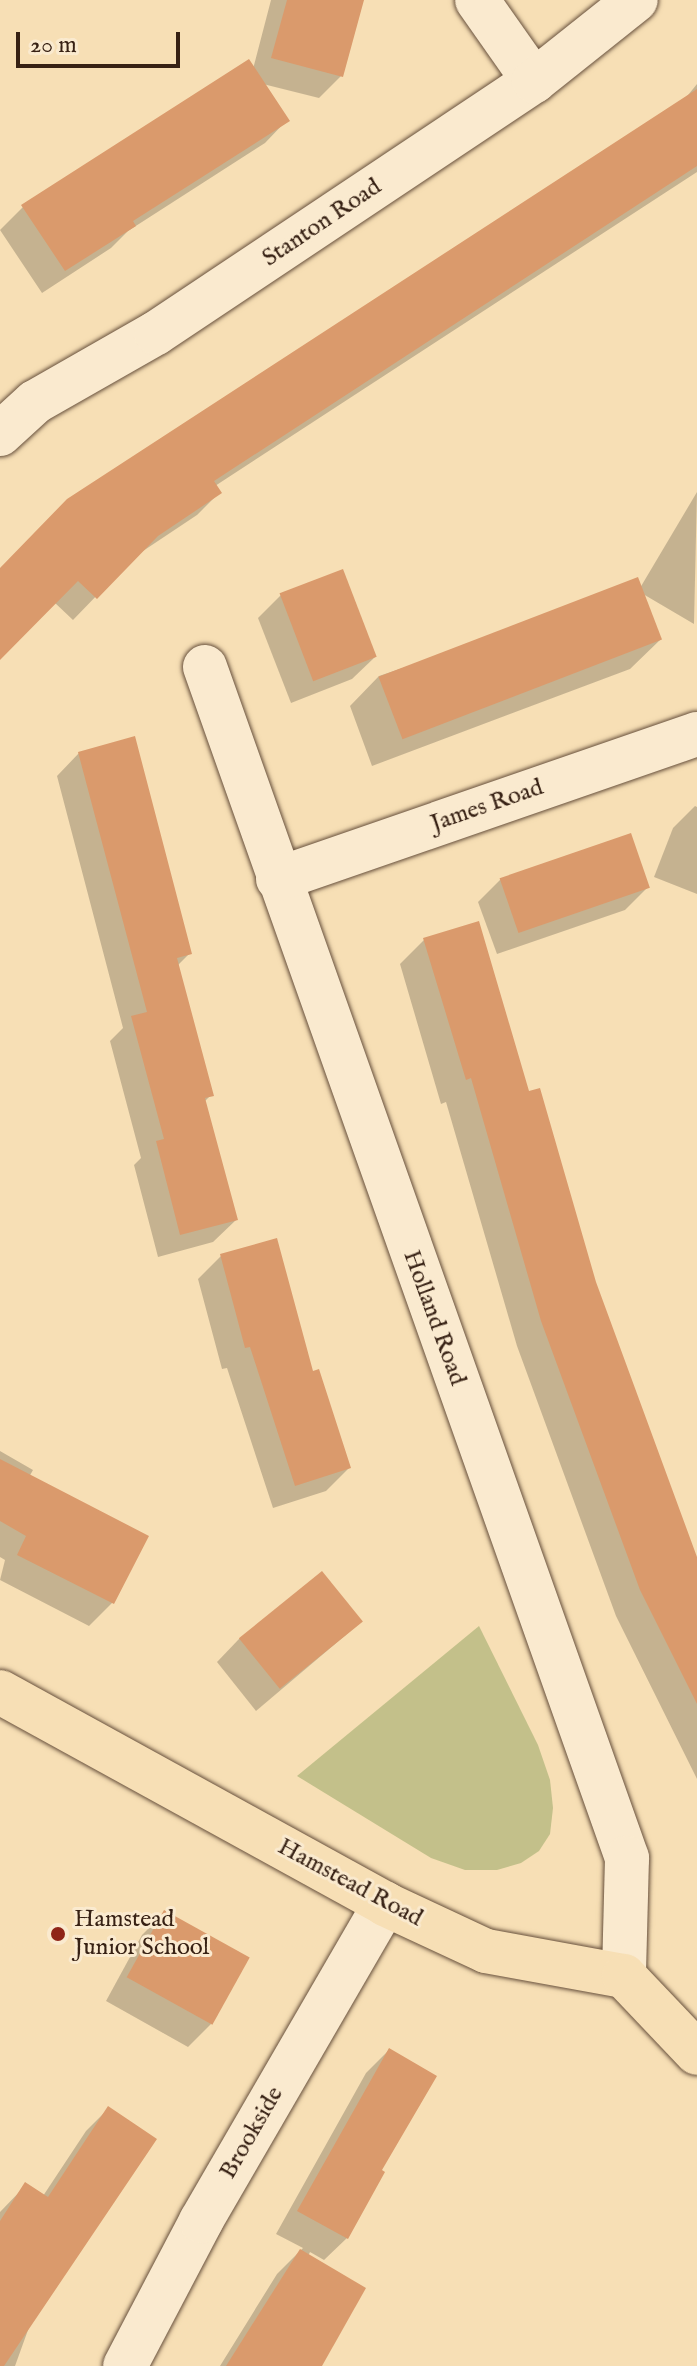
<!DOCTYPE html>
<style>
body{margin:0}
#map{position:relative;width:697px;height:2366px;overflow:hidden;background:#f7dfb5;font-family:"IM FELL English",serif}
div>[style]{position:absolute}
.green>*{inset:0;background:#c3c08a}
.shadow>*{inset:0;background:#0003}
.building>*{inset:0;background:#da9a6c;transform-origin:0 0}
.roads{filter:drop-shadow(0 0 2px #67503c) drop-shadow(0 0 2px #67503c)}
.minor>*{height:44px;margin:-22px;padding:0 22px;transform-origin:22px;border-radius:22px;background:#faeacf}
.major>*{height:44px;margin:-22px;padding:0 22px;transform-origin:22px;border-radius:22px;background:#f7dfb5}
.dots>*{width:22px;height:22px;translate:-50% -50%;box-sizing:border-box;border:4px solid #faeacf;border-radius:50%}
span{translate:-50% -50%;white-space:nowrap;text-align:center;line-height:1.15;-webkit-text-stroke:6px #faeacf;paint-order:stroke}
.street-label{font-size:24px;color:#372114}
.poi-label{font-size:24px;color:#372114}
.left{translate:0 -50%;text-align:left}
.scale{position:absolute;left:16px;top:32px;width:164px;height:36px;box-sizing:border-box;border:4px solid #372114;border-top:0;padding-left:10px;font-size:24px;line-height:28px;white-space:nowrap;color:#372114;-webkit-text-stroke:6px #faeacf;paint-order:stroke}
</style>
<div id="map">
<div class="green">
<i style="clip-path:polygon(479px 1626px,538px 1745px,550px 1780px,553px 1808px,550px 1834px,539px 1851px,521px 1863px,497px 1870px,465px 1870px,431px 1858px,297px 1776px)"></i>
</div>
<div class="shadow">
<i style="clip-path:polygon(271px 0,361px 0,341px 76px,319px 98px,263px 84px,287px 120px,265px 143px,128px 231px,111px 248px,42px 293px,0 230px,23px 207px,253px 69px)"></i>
<i style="clip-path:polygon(697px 84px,697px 172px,215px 486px,219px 493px,197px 515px,134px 557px,73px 620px,54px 602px,0 657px,0 570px,684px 100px)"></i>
<i style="clip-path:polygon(697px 492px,694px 624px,643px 594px,660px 640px,630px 669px,372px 766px,350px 706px,379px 676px,640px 588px)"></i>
<i style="clip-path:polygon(281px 595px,375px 657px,352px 679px,291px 703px,258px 618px)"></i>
<i style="clip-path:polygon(79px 753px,190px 953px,177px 966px,211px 1095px,204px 1102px,236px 1220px,213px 1242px,158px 1257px,134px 1165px,141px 1158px,110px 1041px,123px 1028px,57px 776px)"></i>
<i style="clip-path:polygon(695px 806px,697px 807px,697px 894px,654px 877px,673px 828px)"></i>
<i style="clip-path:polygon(501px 879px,648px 887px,625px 910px,497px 954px,478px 902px)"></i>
<i style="clip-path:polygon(425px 939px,594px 1283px,697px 1560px,697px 1779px,616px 1616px,517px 1346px,446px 1102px,441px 1104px,400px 964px)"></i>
<i style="clip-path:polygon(221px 1256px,311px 1374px,349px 1468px,326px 1491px,273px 1508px,227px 1368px,222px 1369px,198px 1279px)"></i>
<i style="clip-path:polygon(0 1451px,33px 1470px,29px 1477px,147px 1537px,112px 1603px,89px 1626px,0 1580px,5px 1560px,0 1557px)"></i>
<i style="clip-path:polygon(361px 1622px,256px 1711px,217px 1662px,239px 1639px)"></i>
<i style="clip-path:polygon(165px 1912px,211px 2024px,188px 2047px,106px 2001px,142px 1935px)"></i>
<i style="clip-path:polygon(389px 2050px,379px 2171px,347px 2238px,324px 2260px,310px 2252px,308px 2256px,320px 2366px,220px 2366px,277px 2274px,303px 2248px,276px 2234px,366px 2073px)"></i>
<i style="clip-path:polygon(108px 2109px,15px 2366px,0 2366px,0 2212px,26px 2185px,43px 2196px,86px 2131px)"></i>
</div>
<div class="building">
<i style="clip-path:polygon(287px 0,364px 0,343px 77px,271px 58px)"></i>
<i style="clip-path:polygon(249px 59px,290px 121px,133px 221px,136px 226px,65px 271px,21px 205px)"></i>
<i style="clip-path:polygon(697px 89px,697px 166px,214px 481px,222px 493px,158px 536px,97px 599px,78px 581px,0 660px,0 568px,67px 499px)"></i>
<i style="left:343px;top:569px;width:94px;height:68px;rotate:69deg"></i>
<i style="left:638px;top:577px;width:67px;height:278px;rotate:69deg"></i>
<i style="clip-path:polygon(135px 736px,192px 954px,177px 958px,214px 1096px,205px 1098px,238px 1220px,180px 1235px,156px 1141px,164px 1139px,131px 1016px,147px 1012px,78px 752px)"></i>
<i style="left:631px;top:833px;width:58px;height:139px;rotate:71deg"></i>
<i style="clip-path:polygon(479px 921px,529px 1091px,540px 1088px,596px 1282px,697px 1557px,697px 1704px,640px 1590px,541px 1321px,471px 1078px,466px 1080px,423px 938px)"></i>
<i style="clip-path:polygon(277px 1238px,313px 1371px,319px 1369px,351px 1468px,295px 1486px,250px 1347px,245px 1348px,220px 1254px)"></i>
<i style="clip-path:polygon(0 1459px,149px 1536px,114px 1604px,17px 1555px,26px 1536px,0 1521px)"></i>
<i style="left:322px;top:1571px;width:65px;height:107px;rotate:51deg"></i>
<i style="left:164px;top:1910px;width:98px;height:77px;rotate:29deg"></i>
<i style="clip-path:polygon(389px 2048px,437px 2076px,382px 2170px,385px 2172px,348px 2239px,297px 2211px)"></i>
<i style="clip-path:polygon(108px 2106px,157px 2139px,4px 2366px,0 2366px,0 2221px,25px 2182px,48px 2197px)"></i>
<i style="clip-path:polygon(300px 2249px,366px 2288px,322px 2366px,226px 2366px)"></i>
</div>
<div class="roads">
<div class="minor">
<i style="left:477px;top:0;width:99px;rotate:54.9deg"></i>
<i style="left:0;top:434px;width:47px;rotate:-42.4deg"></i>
<i style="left:35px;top:402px;width:139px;rotate:-29.7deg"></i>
<i style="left:156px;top:333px;width:454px;rotate:-33.7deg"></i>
<i style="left:534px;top:81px;width:130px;rotate:-38.5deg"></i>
<i style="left:205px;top:667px;width:1264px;rotate:70.49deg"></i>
<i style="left:627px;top:1858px;width:118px;rotate:91.5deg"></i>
<i style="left:278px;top:879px;width:443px;rotate:-19.1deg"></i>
<i style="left:125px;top:2366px;width:164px;rotate:-62.3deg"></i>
<i style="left:201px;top:2221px;width:367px;rotate:-59.9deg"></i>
</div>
<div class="major">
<i style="left:0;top:1692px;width:440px;rotate:28.8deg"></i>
<i style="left:385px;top:1904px;width:111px;rotate:25deg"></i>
<i style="left:486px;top:1951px;width:140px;rotate:10.3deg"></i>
<i style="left:624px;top:1976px;width:106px;rotate:46.5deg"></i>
</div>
</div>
<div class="dots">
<i style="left:58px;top:1934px;background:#8f2418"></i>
</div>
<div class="street-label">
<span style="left:322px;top:223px;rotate:-34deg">Stanton Road</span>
<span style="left:487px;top:806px;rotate:-19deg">James Road</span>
<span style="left:434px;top:1318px;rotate:70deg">Holland Road</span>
<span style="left:350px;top:1883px;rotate:28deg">Hamstead Road</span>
<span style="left:252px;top:2133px;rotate:-60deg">Brookside</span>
</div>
<div class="poi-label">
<span class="left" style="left:74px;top:1934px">Hamstead<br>Junior School</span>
</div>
<div class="scale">20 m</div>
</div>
